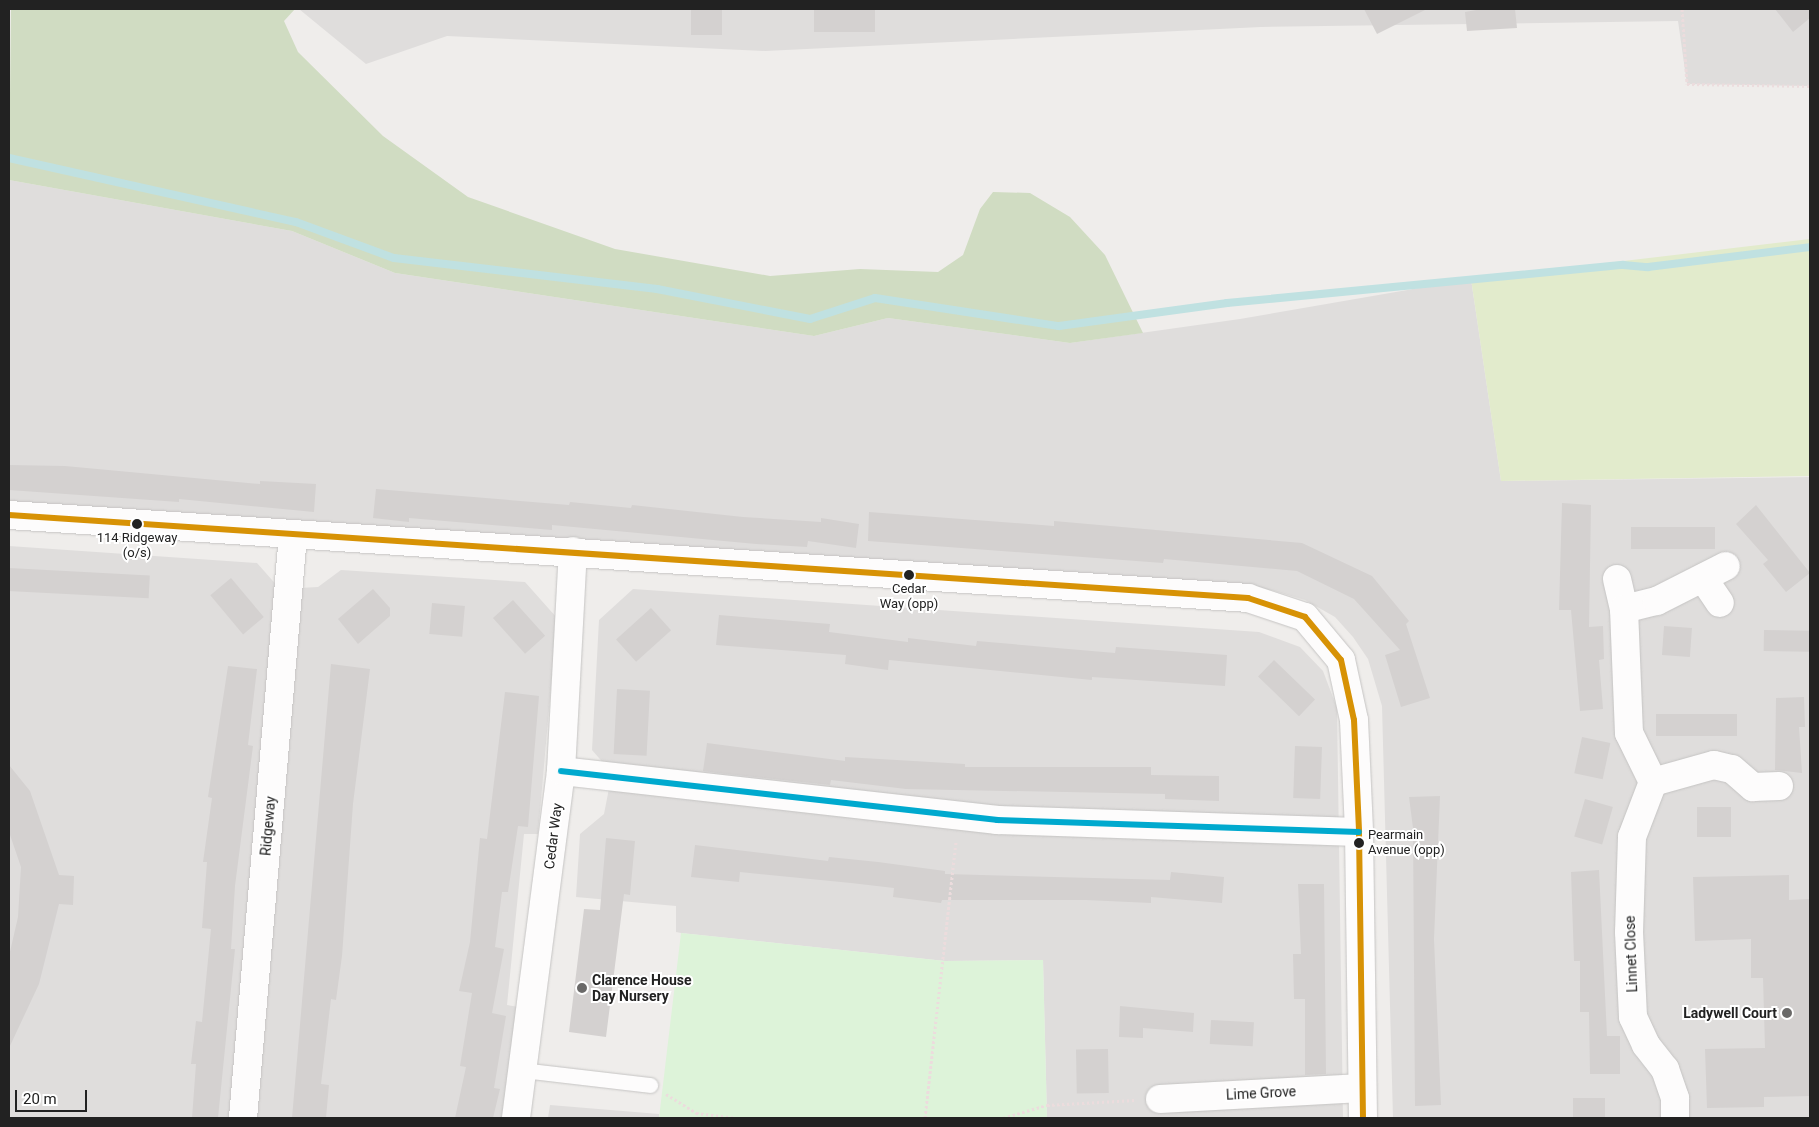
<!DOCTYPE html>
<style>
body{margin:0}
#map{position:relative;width:1819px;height:1127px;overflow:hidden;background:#efedeb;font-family:Roboto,sans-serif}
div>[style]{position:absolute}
.residential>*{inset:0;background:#dfdddc}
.grass>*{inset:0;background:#e2ebcc}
.forest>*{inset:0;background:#d0dcc2}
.park>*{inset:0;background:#ddf3d9}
.stream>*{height:8px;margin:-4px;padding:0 4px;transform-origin:4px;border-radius:4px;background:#c0e1e1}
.building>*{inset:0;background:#d4d1d0;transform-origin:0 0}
.path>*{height:3px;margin-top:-1.5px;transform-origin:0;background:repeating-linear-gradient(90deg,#ecdcdd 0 2.5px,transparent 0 5px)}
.roads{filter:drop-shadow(0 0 1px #c5c4c3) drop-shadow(0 0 1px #c5c4c3)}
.service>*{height:15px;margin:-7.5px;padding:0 7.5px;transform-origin:7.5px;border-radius:7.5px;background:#fdfcfc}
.minor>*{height:28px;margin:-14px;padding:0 14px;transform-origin:14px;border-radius:14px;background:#fdfcfc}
.bus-1>*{height:6px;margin:-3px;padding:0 3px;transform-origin:3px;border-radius:3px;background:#d79205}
.bus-2>*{height:6px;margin:-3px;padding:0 3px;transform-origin:3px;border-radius:3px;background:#00a9ce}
.dots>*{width:14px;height:14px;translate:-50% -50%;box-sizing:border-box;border:2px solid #fff;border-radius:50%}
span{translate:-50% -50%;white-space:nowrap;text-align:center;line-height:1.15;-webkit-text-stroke:4px #fff;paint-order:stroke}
.bus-label{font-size:13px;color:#222}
.left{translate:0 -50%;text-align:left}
.street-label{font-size:14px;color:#222}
.poi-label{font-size:14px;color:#222;font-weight:700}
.right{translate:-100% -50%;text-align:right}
.frame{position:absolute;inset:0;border:10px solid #222;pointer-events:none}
.scale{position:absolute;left:15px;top:1090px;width:72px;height:22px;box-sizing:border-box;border:2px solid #222;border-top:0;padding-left:6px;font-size:15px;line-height:18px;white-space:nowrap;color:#222;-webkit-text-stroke:4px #fff;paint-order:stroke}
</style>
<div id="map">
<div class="residential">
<i style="clip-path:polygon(299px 9px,1810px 9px,1810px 86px,1687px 84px,1678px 21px,1261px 27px,765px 51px,447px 36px,366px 64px)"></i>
<i style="clip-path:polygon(9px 180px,292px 231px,395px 273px,814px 336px,888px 318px,1070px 343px,1240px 319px,1471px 279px,1501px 481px,1810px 477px,1810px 1118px,1393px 1118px,1382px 706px,1368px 659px,1353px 637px,1335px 617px,1305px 600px,1271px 590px,9px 506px)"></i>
<i style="clip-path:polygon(9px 546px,257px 563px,280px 589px,318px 587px,341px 570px,525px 582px,557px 618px,538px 834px,524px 834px,507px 1005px,519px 1007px,505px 1118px,9px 1118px)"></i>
<i style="clip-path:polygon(633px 589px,1259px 632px,1300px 647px,1323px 671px,1337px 708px,1343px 1118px,1047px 1118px,1043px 960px,945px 961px,681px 933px,676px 932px,676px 906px,576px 897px,580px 834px,604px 814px,612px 773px,592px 750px,599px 620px)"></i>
<i style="clip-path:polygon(550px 1105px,659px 1114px,659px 1118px,548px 1118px)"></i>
</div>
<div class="grass">
<i style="clip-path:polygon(1810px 239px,1810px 476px,1501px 481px,1471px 279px)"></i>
</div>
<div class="forest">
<i style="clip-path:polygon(11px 9px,295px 9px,284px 21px,298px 52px,383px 136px,468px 197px,615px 249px,770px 276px,860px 269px,938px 272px,963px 255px,980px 209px,993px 192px,1030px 193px,1070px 217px,1105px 255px,1143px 333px,1070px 343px,888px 318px,814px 336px,395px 273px,292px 231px,9px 180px)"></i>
</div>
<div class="park">
<i style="clip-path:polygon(681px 933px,945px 961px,1043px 960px,1047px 1118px,659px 1118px)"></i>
</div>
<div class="stream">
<i style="left:9px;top:158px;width:294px;rotate:12.6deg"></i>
<i style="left:296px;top:222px;width:104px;rotate:20.2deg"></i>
<i style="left:394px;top:258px;width:265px;rotate:6.7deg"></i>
<i style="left:657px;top:289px;width:156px;rotate:11.1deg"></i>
<i style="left:810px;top:319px;width:68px;rotate:-17.9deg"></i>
<i style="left:875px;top:298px;width:186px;rotate:8.7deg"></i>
<i style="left:1059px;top:326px;width:170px;rotate:-7.8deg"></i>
<i style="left:1227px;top:303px;width:398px;rotate:-5.5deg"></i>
<i style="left:1623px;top:265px;width:25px;rotate:5deg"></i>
<i style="left:1648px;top:267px;width:163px;rotate:-7deg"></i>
</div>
<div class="building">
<i style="left:691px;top:9px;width:31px;height:26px"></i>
<i style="left:814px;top:9px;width:61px;height:23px"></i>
<i style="clip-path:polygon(1364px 9px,1427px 9px,1377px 34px)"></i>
<i style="clip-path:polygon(1482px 9px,1515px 9px,1517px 28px,1467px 31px,1465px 12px)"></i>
<i style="clip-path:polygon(1775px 9px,1810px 9px,1810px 18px,1793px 32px)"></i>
<i style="clip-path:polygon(9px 465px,65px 466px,260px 484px,260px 481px,316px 484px,314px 512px,179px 499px,179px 502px,9px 490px)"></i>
<i style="clip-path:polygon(376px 489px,569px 505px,570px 502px,631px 508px,632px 505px,743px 517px,821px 522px,821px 518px,859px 524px,856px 548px,808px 541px,807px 547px,756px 544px,552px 525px,552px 530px,409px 518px,409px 522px,373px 518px)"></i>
<i style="clip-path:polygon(1562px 503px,1591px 505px,1589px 627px,1603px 626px,1604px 659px,1599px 660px,1603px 709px,1580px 711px,1571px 610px,1559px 610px)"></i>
<i style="clip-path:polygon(1756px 505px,1810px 573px,1786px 592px,1763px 564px,1768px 560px,1736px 524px)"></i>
<i style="clip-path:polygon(869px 512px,1054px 526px,1054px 521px,1302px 543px,1372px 576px,1409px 621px,1406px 624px,1430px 698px,1401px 707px,1385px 655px,1400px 650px,1354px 599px,1297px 571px,1164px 559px,1163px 563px,868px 541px)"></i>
<i style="left:1715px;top:527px;width:22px;height:84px;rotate:90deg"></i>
<i style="left:9px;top:568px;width:141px;height:23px;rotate:3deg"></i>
<i style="left:231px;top:578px;width:51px;height:27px;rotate:50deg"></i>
<i style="clip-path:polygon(373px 589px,390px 608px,390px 616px,358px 644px,338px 619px)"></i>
<i style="left:513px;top:600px;width:48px;height:27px;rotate:48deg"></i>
<i style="left:432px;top:603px;width:33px;height:31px;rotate:5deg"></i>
<i style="left:651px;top:608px;width:30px;height:47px;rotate:48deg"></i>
<i style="clip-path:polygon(719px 615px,830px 624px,829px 632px,908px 642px,908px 638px,976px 646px,977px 641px,1115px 653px,1116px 647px,1227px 655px,1225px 686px,1092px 677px,1092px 680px,889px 660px,888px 670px,845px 664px,846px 655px,716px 645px)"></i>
<i style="left:1664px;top:626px;width:28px;height:29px;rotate:4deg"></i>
<i style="left:1764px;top:630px;width:46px;height:21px;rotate:1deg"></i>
<i style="left:1274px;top:660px;width:57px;height:23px;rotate:44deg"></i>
<i style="clip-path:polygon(331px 664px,370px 669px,353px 804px,342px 956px,336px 1000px,331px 999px,321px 1084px,329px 1085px,326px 1118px,292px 1118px)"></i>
<i style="clip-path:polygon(228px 666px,257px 669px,248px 745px,253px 746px,235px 886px,231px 949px,235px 949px,218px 1118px,192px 1118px,196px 1064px,191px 1064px,196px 1021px,202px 1022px,211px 929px,202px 928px,207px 862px,203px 862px,212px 798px,208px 797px)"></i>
<i style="left:617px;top:689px;width:33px;height:65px;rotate:3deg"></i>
<i style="clip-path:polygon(505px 692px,539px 696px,528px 827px,518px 826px,508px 892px,502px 892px,495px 947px,504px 949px,492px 1013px,506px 1016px,494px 1088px,500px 1089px,493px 1118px,455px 1118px,466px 1067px,460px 1066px,472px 993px,459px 991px,470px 942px,480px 838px,487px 839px)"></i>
<i style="clip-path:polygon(1804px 697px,1805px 727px,1799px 727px,1802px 773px,1775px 770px,1776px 698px)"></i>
<i style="left:1656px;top:714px;width:81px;height:22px"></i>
<i style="left:1582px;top:737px;width:29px;height:37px;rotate:12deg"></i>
<i style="clip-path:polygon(707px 743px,845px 761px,845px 757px,965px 764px,965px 767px,1151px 767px,1151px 775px,1219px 776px,1219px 801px,1165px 799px,1165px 794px,906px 789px,831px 780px,830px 785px,718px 773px,703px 771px)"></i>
<i style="left:1295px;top:746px;width:27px;height:52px;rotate:2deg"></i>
<i style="clip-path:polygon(9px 765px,30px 791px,59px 875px,74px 876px,73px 905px,59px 904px,39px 984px,9px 1048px,9px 956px,18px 917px,21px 867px,9px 832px)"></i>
<i style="clip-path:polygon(1440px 796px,1434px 939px,1441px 1105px,1415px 1106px,1413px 828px,1409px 797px)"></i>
<i style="left:1585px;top:799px;width:29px;height:39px;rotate:16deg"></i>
<i style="left:1697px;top:807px;width:34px;height:30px"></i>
<i style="clip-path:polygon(606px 838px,635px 841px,630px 895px,624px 894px,606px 1037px,569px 1032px,584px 909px,600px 910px)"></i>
<i style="clip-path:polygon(695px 845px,828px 861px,829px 857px,878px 862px,945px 871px,945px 874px,1170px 880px,1171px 872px,1224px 877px,1222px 903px,1151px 897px,1151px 903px,1086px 900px,942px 900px,941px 903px,893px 897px,894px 888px,851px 883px,740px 872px,739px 882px,691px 877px)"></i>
<i style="clip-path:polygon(1599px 870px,1607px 1036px,1620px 1036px,1620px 1074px,1590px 1074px,1589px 1012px,1580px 1012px,1580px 961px,1574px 961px,1571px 872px)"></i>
<i style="clip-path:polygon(1789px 875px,1789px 900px,1810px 899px,1810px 1096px,1764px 1097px,1764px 1107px,1707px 1108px,1705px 1049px,1765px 1048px,1763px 978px,1751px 978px,1751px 939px,1695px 941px,1693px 877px)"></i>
<i style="clip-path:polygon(1298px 884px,1324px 884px,1326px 1074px,1305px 1075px,1305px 999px,1294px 999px,1293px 954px,1301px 954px)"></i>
<i style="clip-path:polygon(1120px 1006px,1194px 1013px,1193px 1032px,1143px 1028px,1143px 1038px,1119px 1037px)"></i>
<i style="left:1211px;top:1020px;width:43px;height:24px;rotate:3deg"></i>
<i style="left:1108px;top:1049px;width:44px;height:32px;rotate:89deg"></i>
<i style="left:1573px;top:1098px;width:32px;height:20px"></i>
</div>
<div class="path">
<i style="left:1682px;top:9px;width:75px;rotate:86.2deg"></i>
<i style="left:1687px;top:84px;width:123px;rotate:0.9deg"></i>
<i style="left:666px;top:1094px;width:36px;rotate:32deg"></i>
<i style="left:696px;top:1113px;width:39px;rotate:7deg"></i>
<i style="left:925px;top:1118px;width:279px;rotate:-83.6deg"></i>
<i style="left:1003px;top:1118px;width:46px;rotate:-16.5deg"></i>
<i style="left:1047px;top:1105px;width:88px;rotate:-3.3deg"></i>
</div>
<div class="roads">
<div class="service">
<i style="left:522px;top:1070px;width:129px;rotate:6.7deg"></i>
</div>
<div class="minor">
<i style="left:9px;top:515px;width:1242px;rotate:3.83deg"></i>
<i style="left:1248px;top:598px;width:60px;rotate:18.4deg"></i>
<i style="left:1305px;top:617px;width:56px;rotate:50.1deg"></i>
<i style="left:1341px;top:660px;width:61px;rotate:77.8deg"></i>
<i style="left:1354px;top:720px;width:112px;rotate:87.4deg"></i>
<i style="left:1359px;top:832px;width:286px;rotate:89.2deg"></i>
<i style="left:1703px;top:578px;width:30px;rotate:56deg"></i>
<i style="left:1617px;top:579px;width:31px;rotate:77deg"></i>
<i style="left:1624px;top:609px;width:124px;rotate:87.7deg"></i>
<i style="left:1629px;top:733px;width:55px;rotate:63.9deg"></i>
<i style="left:1653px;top:782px;width:59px;rotate:110.9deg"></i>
<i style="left:1632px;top:837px;width:95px;rotate:91.8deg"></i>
<i style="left:1629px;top:932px;width:85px;rotate:87.3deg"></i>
<i style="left:1633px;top:1017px;width:31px;rotate:65deg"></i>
<i style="left:1646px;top:1045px;width:31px;rotate:52deg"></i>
<i style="left:1665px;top:1069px;width:31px;rotate:71deg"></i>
<i style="left:1675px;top:1098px;width:20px;rotate:90deg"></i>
<i style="left:1624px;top:609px;width:34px;rotate:-14deg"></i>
<i style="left:1657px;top:601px;width:77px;rotate:-26.9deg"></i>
<i style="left:561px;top:771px;width:439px;rotate:6.4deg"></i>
<i style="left:997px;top:820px;width:362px;rotate:1.9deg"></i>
<i style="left:1653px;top:782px;width:63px;rotate:-15.6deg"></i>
<i style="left:1714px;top:765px;width:18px;rotate:13deg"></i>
<i style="left:1732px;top:769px;width:28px;rotate:41deg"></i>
<i style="left:1753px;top:787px;width:26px;rotate:-2deg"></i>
<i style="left:1160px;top:1099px;width:202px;rotate:-3.1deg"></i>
<i style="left:243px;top:1118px;width:585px;rotate:-85.1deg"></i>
<i style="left:516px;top:1118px;width:350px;rotate:-82.6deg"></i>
<i style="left:561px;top:771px;width:220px;rotate:-86.9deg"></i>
</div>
</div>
<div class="bus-1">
<i style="left:9px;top:515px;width:1242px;rotate:3.83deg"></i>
<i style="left:1248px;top:598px;width:60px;rotate:18.4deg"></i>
<i style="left:1305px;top:617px;width:56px;rotate:50.1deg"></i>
<i style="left:1341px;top:660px;width:61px;rotate:77.8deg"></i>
<i style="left:1354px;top:720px;width:112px;rotate:87.4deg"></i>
<i style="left:1359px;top:832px;width:286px;rotate:89.2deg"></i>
</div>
<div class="bus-2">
<i style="left:561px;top:771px;width:439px;rotate:6.4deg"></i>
<i style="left:997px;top:820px;width:362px;rotate:1.9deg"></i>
</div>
<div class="dots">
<i style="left:137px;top:524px;background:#222"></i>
<i style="left:909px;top:575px;background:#222"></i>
<i style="left:1359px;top:843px;background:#222"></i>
<i style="left:582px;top:988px;background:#6a6968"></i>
<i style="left:1787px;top:1013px;background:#6a6968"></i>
</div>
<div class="bus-label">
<span style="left:137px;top:546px">114 Ridgeway<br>(o/s)</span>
<span style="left:909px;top:597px">Cedar<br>Way (opp)</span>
<span class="left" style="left:1368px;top:843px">Pearmain<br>Avenue (opp)</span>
</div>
<div class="street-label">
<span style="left:268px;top:826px;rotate:-85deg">Ridgeway</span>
<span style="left:553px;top:836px;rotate:-83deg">Cedar Way</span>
<span style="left:1631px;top:954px;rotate:-92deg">Linnet Close</span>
<span style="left:1261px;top:1093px;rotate:-3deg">Lime Grove</span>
</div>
<div class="poi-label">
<span class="left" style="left:592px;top:988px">Clarence House<br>Day Nursery</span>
<span class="right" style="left:1777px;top:1013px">Ladywell Court</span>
</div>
<div class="frame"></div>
<div class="scale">20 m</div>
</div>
